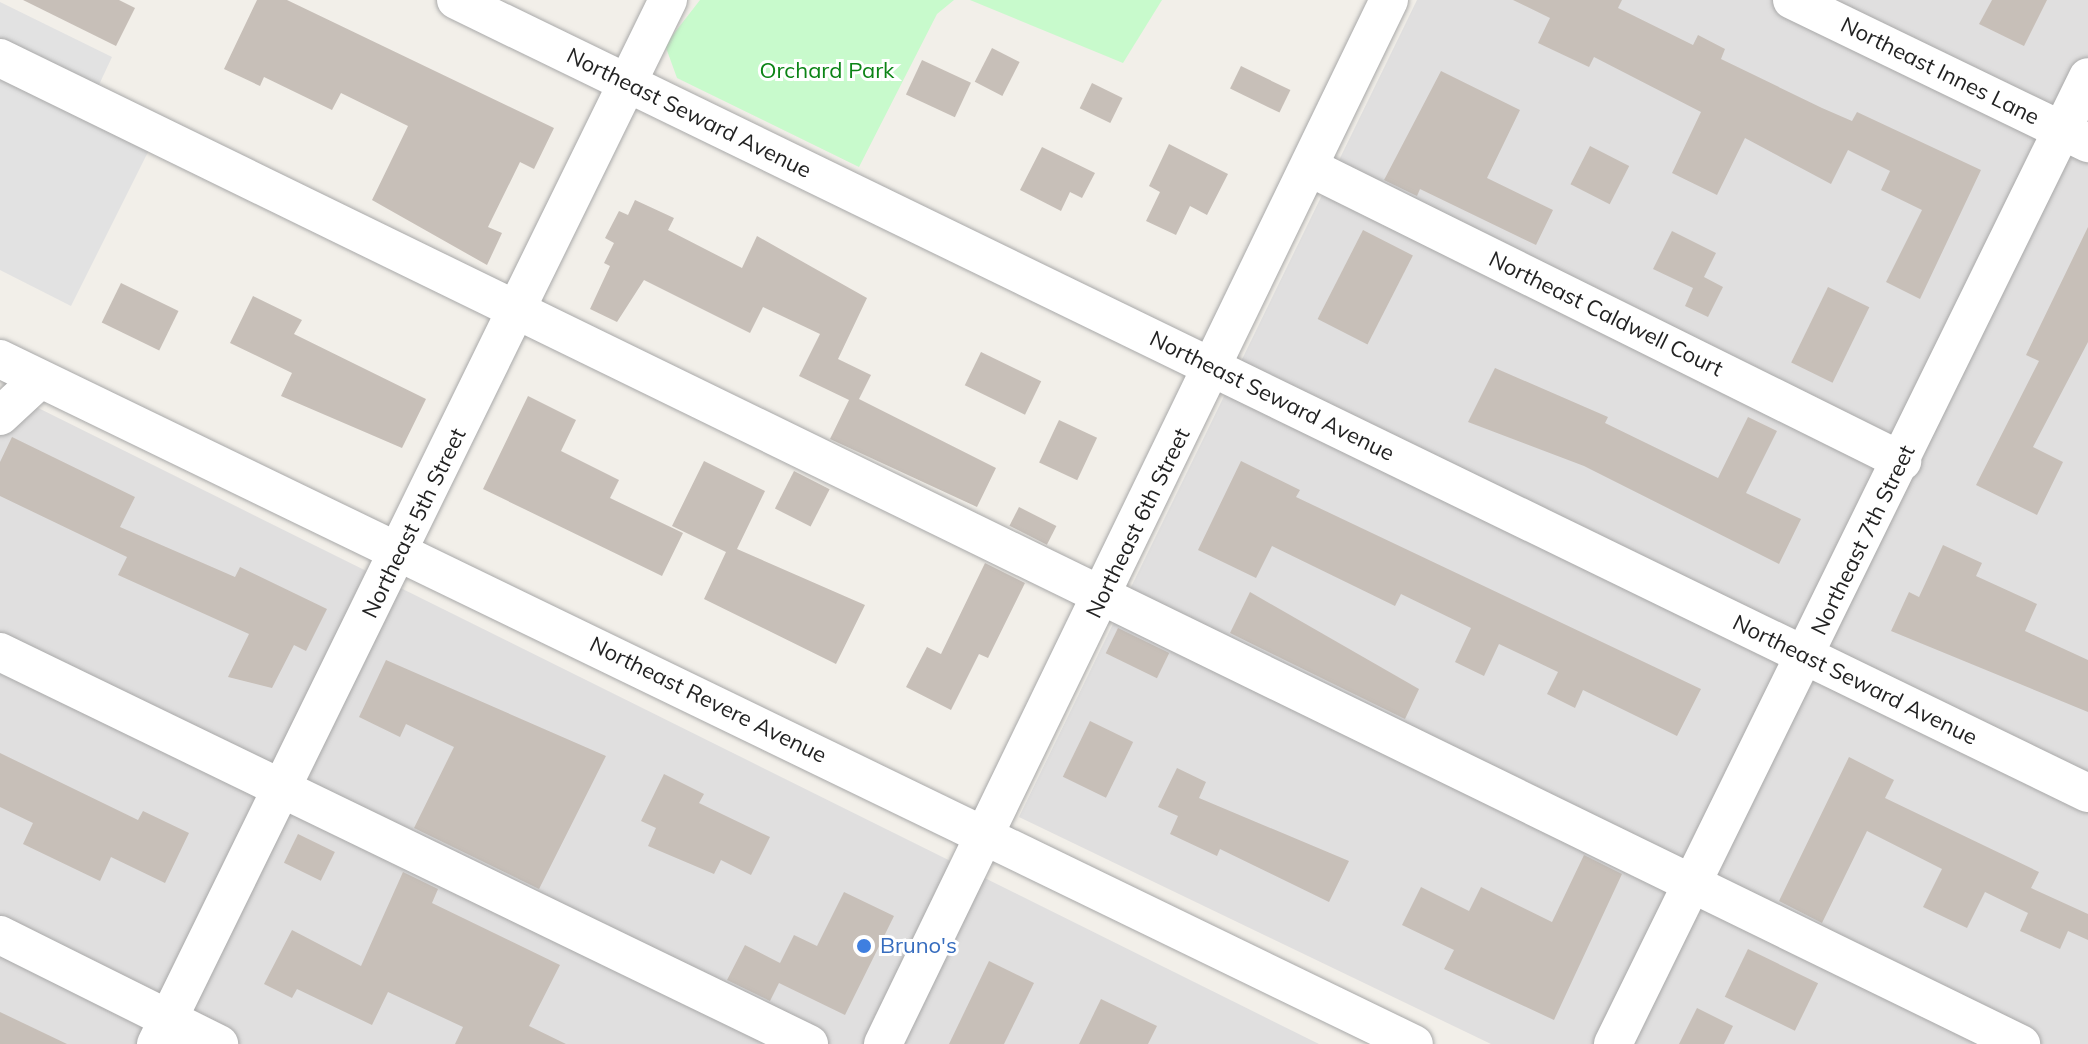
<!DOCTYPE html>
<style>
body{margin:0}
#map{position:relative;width:2088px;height:1044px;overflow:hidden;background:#f2efe9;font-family:Mulish,sans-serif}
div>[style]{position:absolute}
.residential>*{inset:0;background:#e0dfdf}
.park>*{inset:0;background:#c8facc}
.parking>*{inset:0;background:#e2e2e2}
.building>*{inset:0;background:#c7bfb8;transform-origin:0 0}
.roads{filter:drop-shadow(0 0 2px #a9a9a9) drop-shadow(0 0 2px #a9a9a9)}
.minor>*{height:38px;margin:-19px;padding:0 19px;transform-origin:19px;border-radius:19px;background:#fff}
.dots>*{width:22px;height:22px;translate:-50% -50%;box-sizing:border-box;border:4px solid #fff;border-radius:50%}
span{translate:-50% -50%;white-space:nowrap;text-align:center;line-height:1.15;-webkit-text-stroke:6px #fff;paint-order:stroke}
.park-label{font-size:22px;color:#0c8416}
.street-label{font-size:22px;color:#222}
.shop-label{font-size:22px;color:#366cbe}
.left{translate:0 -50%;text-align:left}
</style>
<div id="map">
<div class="residential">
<i style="clip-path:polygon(1417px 0,2088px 0,2088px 1044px,1491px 1044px,1019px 817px)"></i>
<i style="clip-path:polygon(0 389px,1319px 1044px,0 1044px)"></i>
</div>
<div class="park">
<i style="clip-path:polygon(700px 0,954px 0,937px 14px,859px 167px,677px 78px,665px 45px)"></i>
<i style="clip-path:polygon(970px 0,1162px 0,1123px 63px)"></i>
</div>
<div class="parking">
<i style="clip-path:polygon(0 2px,112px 57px,96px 91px,162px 124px,71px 306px,0 270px)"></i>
</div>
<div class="building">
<i style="clip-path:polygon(23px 0,119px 0,135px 8px,116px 46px)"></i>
<i style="clip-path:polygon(257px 0,287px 0,554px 128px,534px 169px,520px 162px,488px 227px,502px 233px,487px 265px,372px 200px,408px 126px,341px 93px,332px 110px,264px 77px,260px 86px,224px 69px)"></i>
<i style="clip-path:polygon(1513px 0,1622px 0,1618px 8px,1693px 45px,1698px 35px,1725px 49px,1721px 59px,1822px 108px,1852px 121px,1857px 112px,1981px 170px,1920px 299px,1886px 282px,1922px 210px,1881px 190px,1890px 171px,1848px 150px,1831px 184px,1745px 138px,1717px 195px,1672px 173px,1701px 112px,1594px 57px,1589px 67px,1538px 43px,1550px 18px)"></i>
<i style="clip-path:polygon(1992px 0,2047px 0,2024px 46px,1979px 24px)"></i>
<i style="left:992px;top:48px;width:31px;height:38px;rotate:27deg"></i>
<i style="left:922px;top:60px;width:54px;height:38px;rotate:25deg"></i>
<i style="left:1241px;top:66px;width:55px;height:25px;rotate:26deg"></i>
<i style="clip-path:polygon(1441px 71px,1520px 110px,1487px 178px,1553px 210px,1536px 245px,1420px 189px,1417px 196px,1384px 180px)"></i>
<i style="left:1092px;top:83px;width:34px;height:28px;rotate:26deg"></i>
<i style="clip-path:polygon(1169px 144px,1228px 174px,1207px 215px,1190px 206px,1176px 235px,1146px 221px,1160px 192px,1149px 186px)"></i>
<i style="left:1590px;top:146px;width:44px;height:43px;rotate:27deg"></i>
<i style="clip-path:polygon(1042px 147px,1095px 173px,1082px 198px,1070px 192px,1061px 211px,1020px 190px)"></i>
<i style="clip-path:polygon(635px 200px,674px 218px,668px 230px,742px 268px,757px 236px,867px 298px,838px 359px,871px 375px,859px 399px,996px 468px,977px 507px,830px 439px,849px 400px,799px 376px,820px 334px,763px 307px,750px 333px,644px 280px,617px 322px,590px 309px,610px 266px,604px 263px,614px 243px,605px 238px,619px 211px,628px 215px)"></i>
<i style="clip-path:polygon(2088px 227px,2088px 342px,2033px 447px,2063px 462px,2037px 515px,1976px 485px,2039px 361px,2026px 355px)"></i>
<i style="left:1363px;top:230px;width:56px;height:100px;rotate:27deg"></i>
<i style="clip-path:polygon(1672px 231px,1716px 253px,1704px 277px,1723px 287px,1708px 317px,1685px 306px,1693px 288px,1653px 269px)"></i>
<i style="left:121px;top:283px;width:64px;height:44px;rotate:26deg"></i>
<i style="left:1828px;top:287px;width:46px;height:84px;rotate:26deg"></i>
<i style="clip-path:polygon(253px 296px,302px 320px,294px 334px,426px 399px,402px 448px,281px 396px,292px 373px,230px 343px)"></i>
<i style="left:981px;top:352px;width:67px;height:37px;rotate:26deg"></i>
<i style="clip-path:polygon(1495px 368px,1608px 417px,1605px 423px,1718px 478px,1748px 417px,1777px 431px,1746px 493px,1801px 519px,1779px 564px,1584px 466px,1468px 422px)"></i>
<i style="clip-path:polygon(528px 396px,576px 420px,561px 451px,619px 480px,610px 498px,683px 533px,662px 576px,483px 489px)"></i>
<i style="left:1059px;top:420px;width:42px;height:47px;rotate:25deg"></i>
<i style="clip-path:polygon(12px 437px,135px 497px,120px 527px,235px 577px,240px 567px,327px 609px,306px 651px,294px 645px,272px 688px,228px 677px,249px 634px,118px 575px,127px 557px,0 496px,0 462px)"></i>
<i style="clip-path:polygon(704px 461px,765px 491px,737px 549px,865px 605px,836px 664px,704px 599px,726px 552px,672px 526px)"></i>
<i style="clip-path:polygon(1241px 461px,1300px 490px,1296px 497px,1701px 689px,1677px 736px,1583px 690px,1575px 708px,1547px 694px,1558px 672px,1499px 644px,1484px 676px,1455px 662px,1471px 628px,1401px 594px,1395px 606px,1272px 546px,1256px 578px,1198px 550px)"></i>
<i style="left:794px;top:471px;width:40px;height:42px;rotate:27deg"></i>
<i style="left:1019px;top:507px;width:42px;height:21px;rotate:27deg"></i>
<i style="clip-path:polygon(1943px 545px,1982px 563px,1976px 576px,2037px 604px,2025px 631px,2088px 660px,2088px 712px,1891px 631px,1909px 592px,1919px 597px)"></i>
<i style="clip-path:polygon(985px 563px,1025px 583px,988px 658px,979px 654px,951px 710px,906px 687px,927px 647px,941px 654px)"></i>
<i style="clip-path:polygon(1250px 592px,1419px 689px,1405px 719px,1230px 633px)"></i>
<i style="left:1118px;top:628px;width:57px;height:28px;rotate:26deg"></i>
<i style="clip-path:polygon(386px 660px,606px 756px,539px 889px,414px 828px,454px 747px,406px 724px,400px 737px,359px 717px)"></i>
<i style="left:1090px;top:721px;width:48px;height:62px;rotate:26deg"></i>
<i style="clip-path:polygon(0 753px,138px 820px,143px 811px,189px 833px,165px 883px,111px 857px,100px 881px,23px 844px,33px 823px,0 807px)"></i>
<i style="clip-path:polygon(1849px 757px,1894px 780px,1885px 798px,2039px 872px,2031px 888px,2088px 914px,2088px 940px,2068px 931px,2060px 949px,2020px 931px,2028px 913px,1985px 892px,1967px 928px,1923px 907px,1942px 869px,1867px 831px,1822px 923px,1779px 901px)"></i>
<i style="clip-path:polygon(1177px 768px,1206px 782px,1199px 798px,1349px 861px,1329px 902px,1220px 849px,1217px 856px,1170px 834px,1178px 816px,1158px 807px)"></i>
<i style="clip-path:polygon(664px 774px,704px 794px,699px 803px,770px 837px,751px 875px,721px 860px,714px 874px,648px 846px,656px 828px,641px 821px)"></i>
<i style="left:298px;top:834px;width:41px;height:32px;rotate:26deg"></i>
<i style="clip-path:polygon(1584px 855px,1622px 874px,1554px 1020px,1444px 969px,1454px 950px,1402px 925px,1421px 887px,1469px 911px,1481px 887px,1552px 922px)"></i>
<i style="clip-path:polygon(403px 872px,438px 889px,432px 903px,560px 965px,529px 1026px,566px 1044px,455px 1044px,463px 1027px,388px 992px,372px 1025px,297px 989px,292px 998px,264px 984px,292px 930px,361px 966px)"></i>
<i style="clip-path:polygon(844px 892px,894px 916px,845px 1015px,779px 983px,770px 1001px,727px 980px,745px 945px,780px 963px,794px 935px,817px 946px)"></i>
<i style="left:1748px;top:949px;width:78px;height:53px;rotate:26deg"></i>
<i style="clip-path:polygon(989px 961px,1034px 983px,1004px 1044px,949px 1044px)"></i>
<i style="clip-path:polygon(1101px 999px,1157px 1026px,1148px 1044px,1079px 1044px)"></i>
<i style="clip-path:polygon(1697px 1008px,1733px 1026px,1724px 1044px,1679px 1044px)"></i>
<i style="clip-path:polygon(0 1012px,67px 1044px,0 1044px)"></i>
</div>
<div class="roads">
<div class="minor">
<i style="left:456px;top:0;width:1814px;rotate:25.92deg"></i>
<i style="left:1792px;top:0;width:329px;rotate:25.8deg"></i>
<i style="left:0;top:58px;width:2249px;rotate:26.01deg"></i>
<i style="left:1311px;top:168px;width:660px;rotate:26.37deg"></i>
<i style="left:0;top:359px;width:1571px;rotate:25.85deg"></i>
<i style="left:0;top:416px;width:54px;rotate:-42.8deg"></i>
<i style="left:0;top:652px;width:899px;rotate:25.85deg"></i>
<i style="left:0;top:935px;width:245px;rotate:26.5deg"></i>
<i style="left:156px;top:1044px;width:1163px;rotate:-63.88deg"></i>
<i style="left:883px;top:1044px;width:1160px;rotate:-64.14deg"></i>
<i style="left:1613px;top:1044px;width:1077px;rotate:-63.84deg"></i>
</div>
</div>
<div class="dots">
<i style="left:864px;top:946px;background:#3f7fe0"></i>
</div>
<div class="park-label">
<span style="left:827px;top:71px">Orchard Park</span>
</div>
<div class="street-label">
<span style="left:1940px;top:71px;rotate:26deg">Northeast Innes Lane</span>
<span style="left:689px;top:113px;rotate:26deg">Northeast Seward Avenue</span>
<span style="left:1606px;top:314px;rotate:26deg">Northeast Caldwell Court</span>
<span style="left:1272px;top:396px;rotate:26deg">Northeast Seward Avenue</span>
<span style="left:414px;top:523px;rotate:-64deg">Northeast 5th Street</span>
<span style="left:1138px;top:523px;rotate:-64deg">Northeast 6th Street</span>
<span style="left:1863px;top:540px;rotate:-64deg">Northeast 7th Street</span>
<span style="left:1855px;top:680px;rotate:26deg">Northeast Seward Avenue</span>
<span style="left:708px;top:700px;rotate:26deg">Northeast Revere Avenue</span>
</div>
<div class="shop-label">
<span class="left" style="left:880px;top:946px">Bruno's</span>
</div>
</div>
